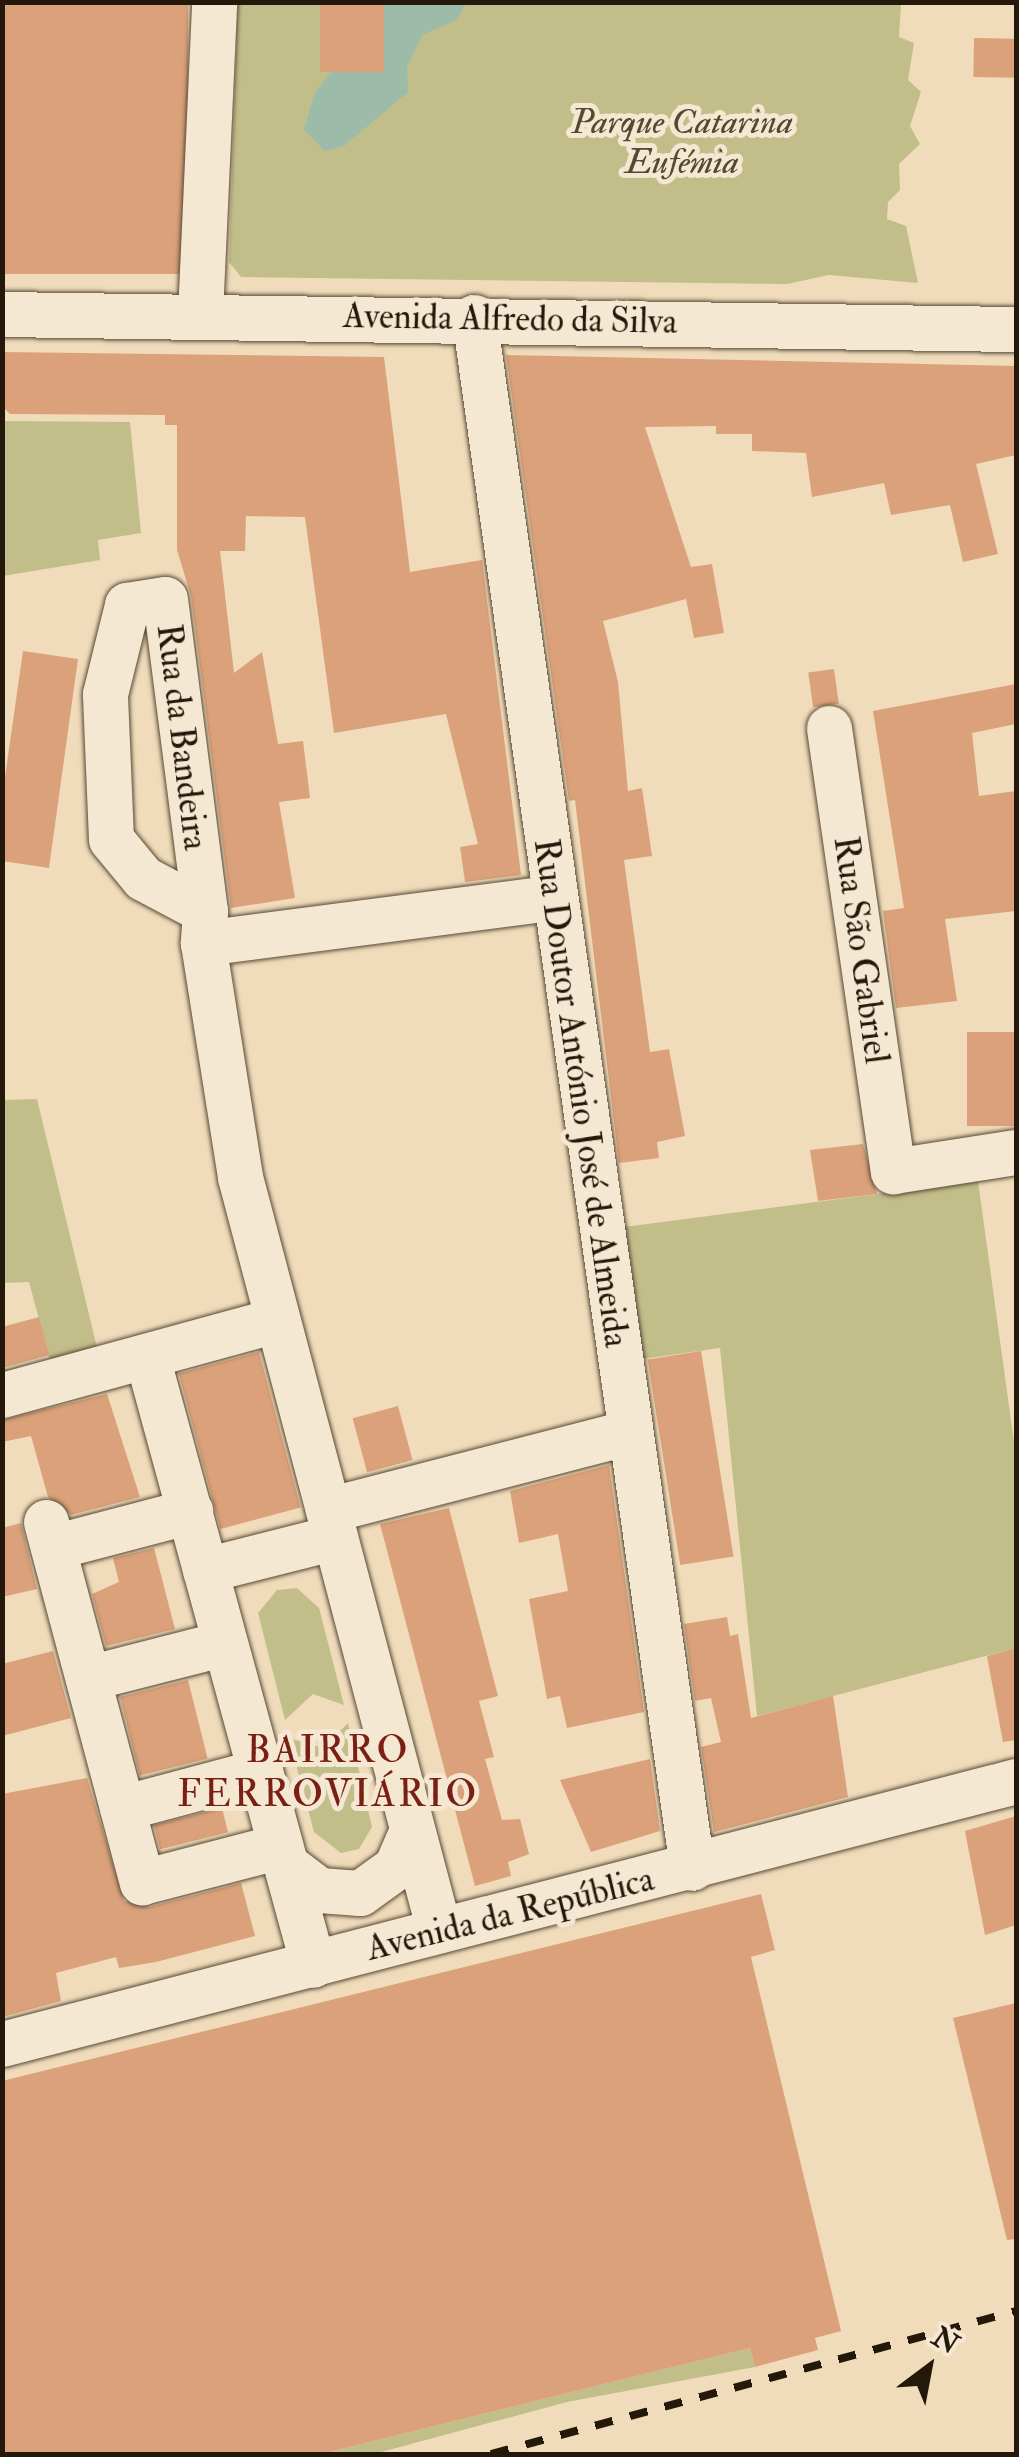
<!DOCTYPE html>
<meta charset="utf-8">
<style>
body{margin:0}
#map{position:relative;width:1019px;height:2457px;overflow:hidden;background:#f0dcba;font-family:"IM FELL Double Pica",serif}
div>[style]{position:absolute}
.green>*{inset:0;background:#c2be8a}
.water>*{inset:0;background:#9cbca9}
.building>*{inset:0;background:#dba17a;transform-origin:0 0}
.roads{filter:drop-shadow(0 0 2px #574937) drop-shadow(0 0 2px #574937)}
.minor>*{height:45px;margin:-22.5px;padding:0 22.5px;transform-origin:22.5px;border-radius:22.5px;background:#f5e8d2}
.rail>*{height:8px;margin-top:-4px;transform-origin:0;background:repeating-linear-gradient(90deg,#24180b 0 18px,transparent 0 36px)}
span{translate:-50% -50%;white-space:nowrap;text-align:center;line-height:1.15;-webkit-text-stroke:10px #f5e8d2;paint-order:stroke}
.park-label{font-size:35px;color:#534a31;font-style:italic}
.street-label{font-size:35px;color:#24180b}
.neighbourhood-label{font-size:38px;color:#7a1f14;letter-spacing:2.5px}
.frame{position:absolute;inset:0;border:5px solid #24180b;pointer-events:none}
.north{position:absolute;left:879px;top:2317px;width:100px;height:100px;-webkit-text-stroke:8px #f5e8d2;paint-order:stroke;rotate:32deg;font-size:28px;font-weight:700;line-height:40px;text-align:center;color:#24180b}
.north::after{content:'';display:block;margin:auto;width:35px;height:45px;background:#24180b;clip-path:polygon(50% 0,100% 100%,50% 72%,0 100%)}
</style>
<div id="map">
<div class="green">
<i style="clip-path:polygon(238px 3px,901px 3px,899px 37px,914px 43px,908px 80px,921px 92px,910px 126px,920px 144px,899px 164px,900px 190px,888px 202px,887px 219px,906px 226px,918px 283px,829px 275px,787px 284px,241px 277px,229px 262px)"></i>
<i style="clip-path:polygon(3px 421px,130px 422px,141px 533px,98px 540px,100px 560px,3px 576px)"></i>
<i style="clip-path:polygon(37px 1099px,99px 1356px,52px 1368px,29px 1282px,3px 1283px,3px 1100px)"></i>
<i style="clip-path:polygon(978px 1181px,1016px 1457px,1016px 1648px,757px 1716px,720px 1348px,643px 1359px,624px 1227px)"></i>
<i style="clip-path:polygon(297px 1588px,319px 1608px,344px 1705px,313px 1694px,285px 1720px,258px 1613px,277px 1590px)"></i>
<i style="clip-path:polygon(348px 1723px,372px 1827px,359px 1849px,341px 1853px,314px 1832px,289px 1738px,323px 1748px)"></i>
<i style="clip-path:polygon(750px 2348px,755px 2367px,567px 2402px,374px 2454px,321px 2454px)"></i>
</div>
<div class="water">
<i style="clip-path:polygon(337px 3px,467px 3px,455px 21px,422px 35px,407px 67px,408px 92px,344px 146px,325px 151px,304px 130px,314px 94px,346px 51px)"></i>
</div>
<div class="building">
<i style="left:2px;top:2px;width:186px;height:272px"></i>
<i style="left:320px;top:2px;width:64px;height:70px"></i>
<i style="left:974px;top:38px;width:42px;height:39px;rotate:1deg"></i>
<i style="clip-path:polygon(2px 352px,384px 357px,410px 572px,482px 560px,521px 875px,465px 882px,460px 847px,478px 844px,446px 714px,334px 733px,305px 517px,246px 516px,245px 551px,220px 551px,234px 673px,262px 652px,278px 744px,303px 741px,310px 798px,279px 802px,295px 898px,231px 908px,191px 596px,177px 550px,177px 425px,165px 425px,165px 415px,10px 414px,2px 406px)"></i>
<i style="clip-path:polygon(506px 355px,1016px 366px,1016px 455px,976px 464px,998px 554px,963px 562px,950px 505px,891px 515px,884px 483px,812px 497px,806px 453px,752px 451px,752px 434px,716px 434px,716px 426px,645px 427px,691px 567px,712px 564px,724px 633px,694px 638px,686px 599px,603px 621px,618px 682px,628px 791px,642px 788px,652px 856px,624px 860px,650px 1052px,669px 1049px,685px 1136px,657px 1142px,659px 1158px,619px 1163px,575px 800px,569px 801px)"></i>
<i style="clip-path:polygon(23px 651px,78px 659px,49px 868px,2px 861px,2px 798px)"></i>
<i style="left:834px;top:669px;width:35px;height:26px;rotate:82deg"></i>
<i style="clip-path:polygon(1016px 684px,1016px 724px,972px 733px,979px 796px,1016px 791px,1016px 911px,945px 919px,957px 1001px,896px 1008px,883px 911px,904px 908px,873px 711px)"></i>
<i style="left:1016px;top:1032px;width:94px;height:49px;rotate:90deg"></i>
<i style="clip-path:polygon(863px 1144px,877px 1194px,818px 1201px,810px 1150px)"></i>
<i style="clip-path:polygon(39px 1317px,49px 1355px,2px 1368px,2px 1327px)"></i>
<i style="left:701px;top:1351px;width:208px;height:54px;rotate:81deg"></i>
<i style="left:259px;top:1352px;width:161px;height:83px;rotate:75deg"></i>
<i style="clip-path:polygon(107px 1394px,140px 1497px,71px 1515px,48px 1497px,31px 1436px,2px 1442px,2px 1420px)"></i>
<i style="left:398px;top:1406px;width:56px;height:47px;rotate:75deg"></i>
<i style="clip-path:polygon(609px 1465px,644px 1712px,567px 1728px,560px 1696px,547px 1699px,529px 1599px,568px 1591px,558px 1534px,519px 1543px,510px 1491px)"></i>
<i style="clip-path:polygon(449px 1508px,498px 1696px,479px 1701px,494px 1757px,485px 1759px,502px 1820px,520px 1819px,529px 1854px,508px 1862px,511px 1876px,475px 1886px,380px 1524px)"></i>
<i style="clip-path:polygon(21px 1523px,37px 1589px,2px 1597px,2px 1528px)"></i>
<i style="clip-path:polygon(154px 1548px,175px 1629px,106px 1646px,92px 1594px,119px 1582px,113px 1558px)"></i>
<i style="clip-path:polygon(727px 1617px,730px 1636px,738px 1634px,751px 1718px,833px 1696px,848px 1797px,714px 1832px,701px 1747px,721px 1742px,711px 1698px,695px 1701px,684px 1624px)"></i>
<i style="clip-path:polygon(1016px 1648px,1016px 1740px,1003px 1742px,987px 1656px)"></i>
<i style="clip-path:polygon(53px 1651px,71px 1718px,2px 1736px,2px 1664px)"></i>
<i style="left:188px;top:1680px;width:81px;height:70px;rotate:76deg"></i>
<i style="clip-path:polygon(650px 1759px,660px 1831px,591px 1852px,560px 1780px)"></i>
<i style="clip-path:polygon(87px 1778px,124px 1901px,149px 1907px,241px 1883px,255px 1936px,156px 1962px,119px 1968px,116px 1957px,56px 1973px,61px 2001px,2px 2017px,2px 1794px)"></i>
<i style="left:222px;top:1808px;width:25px;height:70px;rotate:76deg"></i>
<i style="clip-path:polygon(1016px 1816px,1016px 1925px,985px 1935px,965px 1831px)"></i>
<i style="clip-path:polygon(761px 1894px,775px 1950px,751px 1957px,841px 2331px,815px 2338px,818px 2350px,755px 2367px,750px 2348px,321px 2454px,2px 2454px,2px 2081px)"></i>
<i style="clip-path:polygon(1016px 2003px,1016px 2239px,1007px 2240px,953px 2018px)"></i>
</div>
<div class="roads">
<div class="minor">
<i style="left:2px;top:314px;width:1014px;rotate:0.85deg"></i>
<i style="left:200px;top:315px;width:313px;rotate:-87.4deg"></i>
<i style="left:474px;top:317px;width:1566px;rotate:82deg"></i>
<i style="left:829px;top:728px;width:448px;rotate:81.8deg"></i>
<i style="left:893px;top:1171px;width:124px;rotate:-8.8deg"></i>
<i style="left:205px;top:911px;width:70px;rotate:-152deg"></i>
<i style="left:143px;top:878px;width:50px;rotate:-129.4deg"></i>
<i style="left:111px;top:839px;width:145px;rotate:-92.4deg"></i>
<i style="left:105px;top:694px;width:92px;rotate:-76.1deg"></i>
<i style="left:127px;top:605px;width:38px;rotate:-9deg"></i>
<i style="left:165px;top:599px;width:315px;rotate:82.7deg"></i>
<i style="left:205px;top:911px;width:32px;rotate:94deg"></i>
<i style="left:203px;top:943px;width:237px;rotate:81deg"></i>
<i style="left:240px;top:1177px;width:779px;rotate:75.2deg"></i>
<i style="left:203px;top:943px;width:355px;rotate:-7.4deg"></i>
<i style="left:147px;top:1357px;width:630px;rotate:74.73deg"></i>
<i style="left:2px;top:1395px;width:285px;rotate:-15.3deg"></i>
<i style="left:328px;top:1510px;width:308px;rotate:-14.5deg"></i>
<i style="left:46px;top:1522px;width:373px;rotate:75.1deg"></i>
<i style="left:142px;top:1882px;width:143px;rotate:-14.6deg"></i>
<i style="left:53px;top:1547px;width:142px;rotate:-14.7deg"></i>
<i style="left:205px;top:1570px;width:134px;rotate:-14.2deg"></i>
<i style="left:88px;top:1678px;width:141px;rotate:-14.3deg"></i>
<i style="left:122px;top:1808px;width:143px;rotate:-15deg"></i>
<i style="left:286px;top:1865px;width:41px;rotate:37.1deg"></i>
<i style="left:319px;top:1890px;width:41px;rotate:4.2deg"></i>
<i style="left:360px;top:1893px;width:44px;rotate:-35.8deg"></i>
<i style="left:396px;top:1867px;width:40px;rotate:-66.6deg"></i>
<i style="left:2px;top:2044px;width:1048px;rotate:-14.54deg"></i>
</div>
</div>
<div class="rail">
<i style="left:491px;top:2454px;width:544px;rotate:-15.24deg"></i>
</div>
<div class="park-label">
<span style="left:682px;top:142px">Parque Catarina<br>Eufémia</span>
</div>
<div class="street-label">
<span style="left:510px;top:319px;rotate:1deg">Avenida Alfredo da Silva</span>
<span style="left:182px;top:737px;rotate:83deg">Rua da Bandeira</span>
<span style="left:861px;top:950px;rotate:82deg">Rua São Gabriel</span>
<span style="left:581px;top:1093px;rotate:82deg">Rua Doutor António José de Almeida</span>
<span style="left:510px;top:1914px;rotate:-14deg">Avenida da República</span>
</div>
<div class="neighbourhood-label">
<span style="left:328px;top:1773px">BAIRRO<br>FERROVIÁRIO</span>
</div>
<div class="frame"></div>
<div class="north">N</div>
</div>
